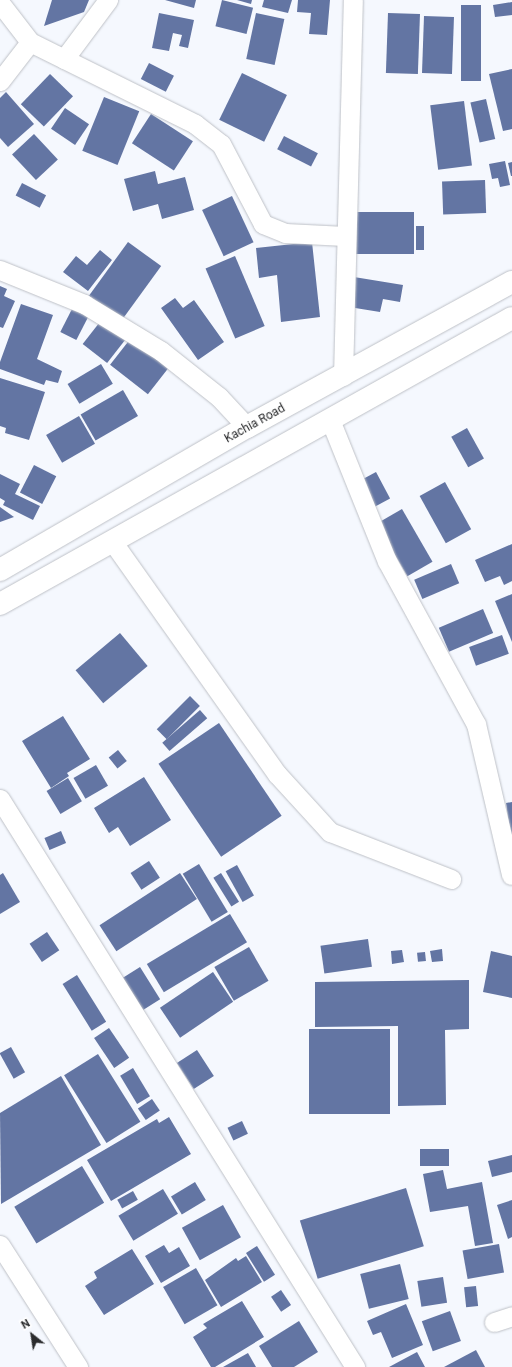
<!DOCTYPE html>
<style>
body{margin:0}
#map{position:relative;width:512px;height:1367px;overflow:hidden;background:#f5f8fe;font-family:Roboto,sans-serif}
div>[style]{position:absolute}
.building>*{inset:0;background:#6375a3;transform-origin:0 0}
.roads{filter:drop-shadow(0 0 1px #bec1c7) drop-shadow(0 0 1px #bec1c7)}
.street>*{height:19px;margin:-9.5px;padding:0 9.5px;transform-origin:9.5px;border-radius:9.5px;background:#fff}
.highway>*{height:22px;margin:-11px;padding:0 11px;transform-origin:11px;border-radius:11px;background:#fff}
span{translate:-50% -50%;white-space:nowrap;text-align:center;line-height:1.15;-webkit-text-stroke:3px #fff;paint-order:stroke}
.street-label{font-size:12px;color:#2b2c2e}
.north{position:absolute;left:12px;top:1315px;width:40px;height:40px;-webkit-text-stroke:3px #fff;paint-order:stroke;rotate:330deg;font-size:11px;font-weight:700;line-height:16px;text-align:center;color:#2b2c2e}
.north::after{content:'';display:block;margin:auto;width:14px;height:18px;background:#2b2c2e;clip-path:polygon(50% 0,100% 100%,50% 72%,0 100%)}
</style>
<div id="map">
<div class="building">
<i style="clip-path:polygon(52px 0,89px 0,84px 12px,44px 26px)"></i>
<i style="clip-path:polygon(165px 0,196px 0,194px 8px)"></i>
<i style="left:222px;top:0;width:32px;height:27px;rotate:14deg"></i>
<i style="clip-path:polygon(237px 0,252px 0,251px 4px)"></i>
<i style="clip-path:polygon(264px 0,292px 0,288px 13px,262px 7px)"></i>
<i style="clip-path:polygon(298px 0,330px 0,327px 35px,309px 34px,311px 13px,297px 12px)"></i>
<i style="clip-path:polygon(512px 2px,512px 15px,495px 17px,493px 5px)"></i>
<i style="left:461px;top:5px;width:20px;height:76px"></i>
<i style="clip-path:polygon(159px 13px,194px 20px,188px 48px,179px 46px,182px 35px,173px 33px,169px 51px,152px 48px)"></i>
<i style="left:256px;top:13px;width:29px;height:47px;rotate:12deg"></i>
<i style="left:388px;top:13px;width:32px;height:60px;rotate:2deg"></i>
<i style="left:424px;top:16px;width:30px;height:57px;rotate:2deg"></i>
<i style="left:149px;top:63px;width:28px;height:18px;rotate:27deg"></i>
<i style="clip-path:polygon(512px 69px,512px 129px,503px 131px,489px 74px)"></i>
<i style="left:242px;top:73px;width:50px;height:52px;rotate:26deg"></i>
<i style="left:50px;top:74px;width:32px;height:42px;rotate:44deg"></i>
<i style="clip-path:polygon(6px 92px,34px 124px,8px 147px,0 138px,0 98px)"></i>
<i style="left:104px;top:97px;width:38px;height:58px;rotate:22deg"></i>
<i style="left:486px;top:99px;width:41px;height:16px;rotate:77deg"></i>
<i style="left:464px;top:101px;width:65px;height:34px;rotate:83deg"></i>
<i style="left:65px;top:108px;width:29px;height:25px;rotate:34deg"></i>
<i style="left:151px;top:114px;width:50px;height:35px;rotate:33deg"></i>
<i style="left:34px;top:134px;width:35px;height:30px;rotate:47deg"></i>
<i style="left:284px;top:136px;width:38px;height:15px;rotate:27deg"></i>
<i style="clip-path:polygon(505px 161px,510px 185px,500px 187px,498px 178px,492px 179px,489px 164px)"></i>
<i style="clip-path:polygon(512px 162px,512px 176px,511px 176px,508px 163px)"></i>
<i style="clip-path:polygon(155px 171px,158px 184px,185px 177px,194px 210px,162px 219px,158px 204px,133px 211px,124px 179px)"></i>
<i style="left:485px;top:180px;width:33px;height:43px;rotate:88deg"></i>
<i style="left:22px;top:183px;width:27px;height:14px;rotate:27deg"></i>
<i style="left:232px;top:196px;width:51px;height:33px;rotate:65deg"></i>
<i style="left:414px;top:212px;width:42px;height:59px;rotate:90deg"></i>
<i style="left:416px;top:226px;width:8px;height:24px"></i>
<i style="left:128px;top:242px;width:41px;height:72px;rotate:36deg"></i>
<i style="clip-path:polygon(312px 242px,320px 317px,281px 322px,277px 275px,259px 278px,256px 248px)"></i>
<i style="clip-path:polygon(100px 250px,112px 260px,88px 291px,63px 272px,76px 256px,87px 265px)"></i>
<i style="left:235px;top:256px;width:76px;height:32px;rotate:67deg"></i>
<i style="clip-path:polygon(354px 277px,403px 285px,400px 302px,383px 299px,380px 312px,349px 307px)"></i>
<i style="clip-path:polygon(0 286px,7px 289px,4px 296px,15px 301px,3px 328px,0 327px)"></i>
<i style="clip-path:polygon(175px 298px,183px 308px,194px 300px,224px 342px,198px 360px,161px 308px)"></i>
<i style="clip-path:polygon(21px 304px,53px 315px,37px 359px,62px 371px,58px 383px,46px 380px,44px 385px,0 369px,0 362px)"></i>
<i style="left:73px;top:307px;width:18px;height:28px;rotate:27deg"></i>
<i style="left:103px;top:318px;width:31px;height:33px;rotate:38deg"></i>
<i style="left:131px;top:338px;width:48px;height:34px;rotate:38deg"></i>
<i style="left:101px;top:364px;width:23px;height:39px;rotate:59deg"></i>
<i style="clip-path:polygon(0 378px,45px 392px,29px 440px,5px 433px,6px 428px,0 426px)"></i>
<i style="left:123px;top:390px;width:30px;height:49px;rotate:60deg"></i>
<i style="left:79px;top:416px;width:32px;height:38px;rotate:60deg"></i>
<i style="left:467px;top:428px;width:35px;height:18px;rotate:61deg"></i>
<i style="left:34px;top:465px;width:25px;height:31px;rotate:27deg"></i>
<i style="left:376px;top:472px;width:30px;height:20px;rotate:62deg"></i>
<i style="clip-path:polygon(0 474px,20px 484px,15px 494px,40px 506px,33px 520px,3px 505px,5px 501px,0 498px)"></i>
<i style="left:445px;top:482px;width:54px;height:29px;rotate:61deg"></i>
<i style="clip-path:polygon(0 507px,14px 517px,0 522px)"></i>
<i style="left:402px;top:509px;width:61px;height:29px;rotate:60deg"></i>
<i style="clip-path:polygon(512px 544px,512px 581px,504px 585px,500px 576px,485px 582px,475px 560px)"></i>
<i style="left:451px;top:564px;width:21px;height:40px;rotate:67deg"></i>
<i style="clip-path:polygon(512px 594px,512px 642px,495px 601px)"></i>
<i style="left:483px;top:609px;width:26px;height:48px;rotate:67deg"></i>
<i style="left:120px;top:633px;width:43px;height:58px;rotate:50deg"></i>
<i style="left:502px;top:635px;width:20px;height:35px;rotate:70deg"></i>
<i style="left:190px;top:696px;width:14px;height:47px;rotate:45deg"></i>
<i style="left:200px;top:710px;width:11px;height:50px;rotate:49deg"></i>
<i style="clip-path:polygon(63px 716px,90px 759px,67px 773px,69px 776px,51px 788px,22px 741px)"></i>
<i style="left:219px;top:723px;width:112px;height:73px;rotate:56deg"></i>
<i style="left:118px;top:750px;width:14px;height:12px;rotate:51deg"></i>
<i style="left:96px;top:765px;width:24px;height:26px;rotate:60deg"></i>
<i style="clip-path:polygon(144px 777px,171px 820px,130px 846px,118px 827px,109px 833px,94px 808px)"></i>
<i style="left:68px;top:778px;width:27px;height:25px;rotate:59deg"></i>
<i style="clip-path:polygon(512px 802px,512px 838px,511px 838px,506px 803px)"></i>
<i style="left:61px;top:831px;width:13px;height:18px;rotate:67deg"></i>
<i style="left:149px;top:861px;width:20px;height:22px;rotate:57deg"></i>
<i style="left:199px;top:864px;width:56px;height:19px;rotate:59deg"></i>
<i style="left:237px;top:865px;width:35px;height:13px;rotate:61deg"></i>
<i style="clip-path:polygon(3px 873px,20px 902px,0 914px,0 875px)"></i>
<i style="left:180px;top:873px;width:31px;height:96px;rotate:57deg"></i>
<i style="left:221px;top:873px;width:34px;height:9px;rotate:58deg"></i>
<i style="left:230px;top:914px;width:33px;height:97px;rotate:59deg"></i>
<i style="left:47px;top:932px;width:22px;height:21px;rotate:56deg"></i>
<i style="left:368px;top:939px;width:28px;height:48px;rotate:82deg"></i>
<i style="left:249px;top:947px;width:39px;height:40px;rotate:60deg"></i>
<i style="clip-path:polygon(442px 949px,443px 961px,432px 962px,430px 951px)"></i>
<i style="clip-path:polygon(402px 950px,404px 962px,392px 964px,391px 951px)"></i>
<i style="clip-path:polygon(491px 951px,512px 956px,512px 998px,483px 992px)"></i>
<i style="left:425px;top:952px;width:9px;height:8px;rotate:84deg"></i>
<i style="left:140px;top:967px;width:38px;height:22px;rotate:58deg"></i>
<i style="left:213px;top:972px;width:36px;height:64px;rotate:56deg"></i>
<i style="left:77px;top:975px;width:55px;height:17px;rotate:58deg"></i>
<i style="clip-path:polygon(469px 980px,469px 1029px,445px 1030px,446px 1105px,398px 1106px,398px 1026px,315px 1027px,315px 982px)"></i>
<i style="left:109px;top:1028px;width:36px;height:18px;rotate:56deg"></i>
<i style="left:309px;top:1029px;width:81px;height:85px"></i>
<i style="left:11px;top:1047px;width:29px;height:13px;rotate:61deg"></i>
<i style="left:197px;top:1050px;width:31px;height:24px;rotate:57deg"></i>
<i style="left:98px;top:1054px;width:80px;height:40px;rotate:58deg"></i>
<i style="left:133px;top:1068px;width:33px;height:15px;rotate:59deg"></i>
<i style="clip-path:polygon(61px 1076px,101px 1145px,1px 1204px,0 1113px)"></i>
<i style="left:152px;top:1099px;width:14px;height:17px;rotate:56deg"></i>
<i style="clip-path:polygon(169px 1117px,191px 1154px,111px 1201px,87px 1160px,157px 1119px,159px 1123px)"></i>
<i style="left:242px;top:1121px;width:14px;height:16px;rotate:65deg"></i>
<i style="left:420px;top:1149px;width:29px;height:17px"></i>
<i style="clip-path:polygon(512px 1155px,512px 1172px,492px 1177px,488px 1161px)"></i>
<i style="left:82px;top:1166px;width:43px;height:79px;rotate:59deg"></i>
<i style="clip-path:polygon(443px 1170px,447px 1189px,482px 1182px,493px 1243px,475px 1246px,468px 1206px,430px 1212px,423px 1174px)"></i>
<i style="left:195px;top:1182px;width:21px;height:28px;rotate:59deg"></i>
<i style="left:406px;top:1188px;width:61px;height:111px;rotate:73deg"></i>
<i style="left:163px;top:1189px;width:29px;height:52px;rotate:59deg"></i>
<i style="left:133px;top:1191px;width:10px;height:18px;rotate:61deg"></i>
<i style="clip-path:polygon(512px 1200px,512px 1237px,508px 1239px,497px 1205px)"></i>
<i style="left:223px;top:1205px;width:37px;height:47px;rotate:61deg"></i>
<i style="left:499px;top:1244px;width:29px;height:37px;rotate:80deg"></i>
<i style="clip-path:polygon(164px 1245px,169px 1253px,179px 1247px,190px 1266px,161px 1283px,145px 1256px)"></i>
<i style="left:257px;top:1246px;width:34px;height:13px;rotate:58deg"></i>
<i style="clip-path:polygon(132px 1249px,154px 1284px,104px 1315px,85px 1286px,97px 1278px,94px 1272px)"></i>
<i style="clip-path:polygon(246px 1256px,262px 1282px,221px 1307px,205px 1280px,236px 1258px,238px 1261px)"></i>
<i style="left:400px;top:1264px;width:36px;height:41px;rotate:76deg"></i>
<i style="left:196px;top:1268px;width:43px;height:38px;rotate:60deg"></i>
<i style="left:443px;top:1277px;width:26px;height:26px;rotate:81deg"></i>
<i style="left:476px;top:1286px;width:20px;height:12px;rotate:84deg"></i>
<i style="left:281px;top:1290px;width:18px;height:12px;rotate:56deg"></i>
<i style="clip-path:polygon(242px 1301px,264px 1337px,215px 1367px,211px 1367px,193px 1337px,207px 1328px,203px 1324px)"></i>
<i style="clip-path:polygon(406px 1304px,423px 1345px,392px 1358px,381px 1332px,373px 1335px,367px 1321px)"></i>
<i style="left:450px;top:1311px;width:32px;height:30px;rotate:70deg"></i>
<i style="clip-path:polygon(299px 1321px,318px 1352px,294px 1367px,272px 1367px,259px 1346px)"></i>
<i style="clip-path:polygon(476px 1350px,485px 1367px,444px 1367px)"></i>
<i style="clip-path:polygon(417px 1352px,425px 1367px,389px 1367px)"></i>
<i style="clip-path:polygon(248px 1353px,256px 1367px,223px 1367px)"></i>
</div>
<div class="roads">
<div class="street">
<i style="left:0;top:3px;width:49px;rotate:52.4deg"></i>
<i style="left:30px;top:42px;width:184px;rotate:26.4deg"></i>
<i style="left:195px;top:124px;width:33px;rotate:38deg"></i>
<i style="left:221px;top:144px;width:90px;rotate:62.3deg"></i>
<i style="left:263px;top:224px;width:24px;rotate:22deg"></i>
<i style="left:285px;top:233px;width:60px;rotate:2.9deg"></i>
<i style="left:64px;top:59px;width:74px;rotate:-53.3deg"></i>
<i style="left:0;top:81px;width:49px;rotate:-52.4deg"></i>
<i style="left:0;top:270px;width:91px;rotate:22deg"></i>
<i style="left:84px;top:304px;width:90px;rotate:31.4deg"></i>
<i style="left:161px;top:351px;width:74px;rotate:38.4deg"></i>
<i style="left:219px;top:397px;width:41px;rotate:47deg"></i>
<i style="left:343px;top:376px;width:376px;rotate:-88.5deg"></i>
<i style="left:331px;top:422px;width:150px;rotate:68.1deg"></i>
<i style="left:387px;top:561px;width:186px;rotate:61.4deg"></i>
<i style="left:476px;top:724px;width:155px;rotate:76.9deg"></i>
<i style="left:112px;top:541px;width:286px;rotate:54.7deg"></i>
<i style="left:277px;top:774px;width:79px;rotate:47.6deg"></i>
<i style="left:330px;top:832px;width:130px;rotate:21.2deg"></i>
<i style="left:0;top:799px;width:670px;rotate:57.99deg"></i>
<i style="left:0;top:1245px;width:145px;rotate:57.4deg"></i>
<i style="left:494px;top:1322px;width:19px;rotate:-18deg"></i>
</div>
<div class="highway">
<i style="left:0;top:570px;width:285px;rotate:-30.1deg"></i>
<i style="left:247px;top:427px;width:302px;rotate:-28.7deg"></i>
<i style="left:0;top:604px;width:586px;rotate:-29.19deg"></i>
</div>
</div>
<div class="street-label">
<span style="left:255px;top:424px;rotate:-29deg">Kachia Road</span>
</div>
<div class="north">N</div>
</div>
